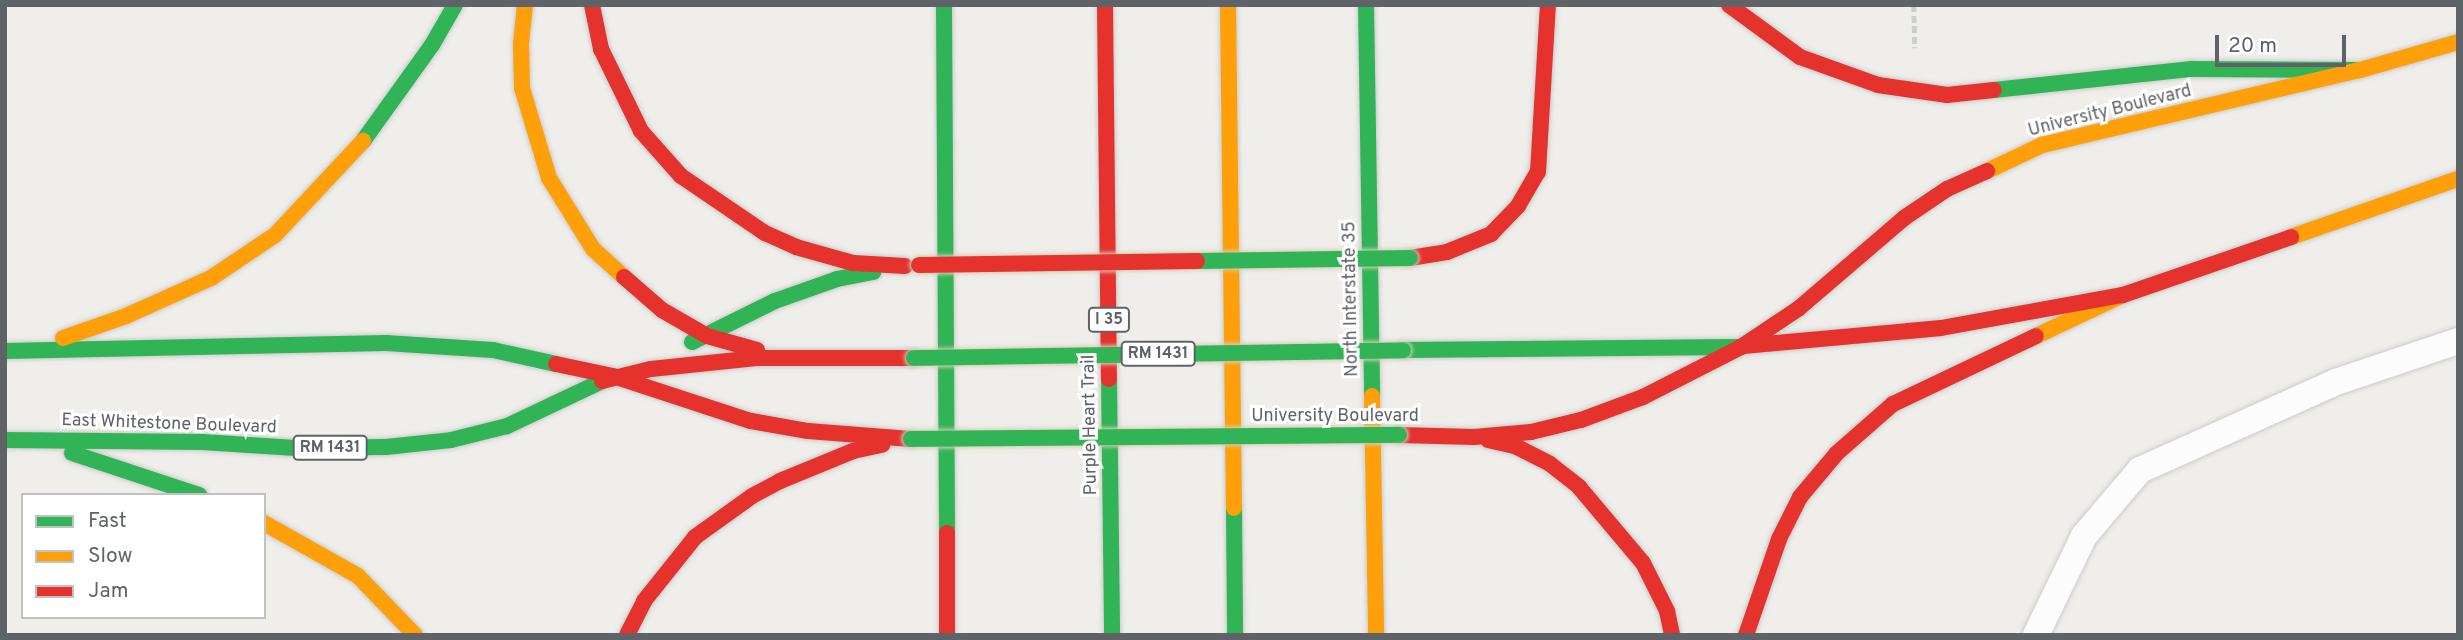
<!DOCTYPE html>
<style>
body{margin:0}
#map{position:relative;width:2463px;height:640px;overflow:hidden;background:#efeeea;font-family:Overpass,sans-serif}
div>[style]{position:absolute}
.path>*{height:4.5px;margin-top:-2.25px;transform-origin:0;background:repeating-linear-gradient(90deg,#cacfcc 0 7px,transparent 0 10.5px)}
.roads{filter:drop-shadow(0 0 2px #cbcccc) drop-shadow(0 0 2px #cbcccc)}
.lane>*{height:26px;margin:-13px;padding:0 13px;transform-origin:13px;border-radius:13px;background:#fdfcfc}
.fast>*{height:16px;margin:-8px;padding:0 8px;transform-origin:8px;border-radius:8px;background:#30b455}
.slow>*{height:16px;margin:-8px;padding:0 8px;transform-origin:8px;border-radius:8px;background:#ff9f0a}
.jam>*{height:16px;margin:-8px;padding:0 8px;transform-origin:8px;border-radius:8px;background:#e5322d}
.bridges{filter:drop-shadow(0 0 2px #d7ceb8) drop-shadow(0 0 2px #d7ceb8)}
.fast-bridge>*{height:16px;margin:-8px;padding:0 8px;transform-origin:8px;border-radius:8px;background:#30b455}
.jam-bridge>*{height:16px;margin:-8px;padding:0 8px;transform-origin:8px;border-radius:8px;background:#e5322d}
span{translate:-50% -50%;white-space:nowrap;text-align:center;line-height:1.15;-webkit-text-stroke:6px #fff;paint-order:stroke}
.shield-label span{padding:2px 5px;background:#fff;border:2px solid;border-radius:5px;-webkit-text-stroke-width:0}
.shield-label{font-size:16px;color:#5f6368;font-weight:700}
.street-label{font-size:18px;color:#5f6368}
.frame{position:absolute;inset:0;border:7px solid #5f6368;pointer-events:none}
.legend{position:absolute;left:21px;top:493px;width:245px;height:126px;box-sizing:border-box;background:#fff;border:2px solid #bfc1c3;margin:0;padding:9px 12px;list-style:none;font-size:21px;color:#5f6368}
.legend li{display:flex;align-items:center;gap:14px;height:35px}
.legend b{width:35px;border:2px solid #bfc1c3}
.scale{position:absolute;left:2215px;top:35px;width:131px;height:32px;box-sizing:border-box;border:4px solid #5f6368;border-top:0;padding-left:9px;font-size:21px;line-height:24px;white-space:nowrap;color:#5f6368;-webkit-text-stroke:5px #fff;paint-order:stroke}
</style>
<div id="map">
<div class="path">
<i style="left:1914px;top:5px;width:43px;rotate:88.7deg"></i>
</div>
<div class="roads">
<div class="lane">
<i style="left:2036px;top:635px;width:110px;rotate:-64.1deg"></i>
<i style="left:2084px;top:536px;width:87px;rotate:-49.7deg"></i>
<i style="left:2140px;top:470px;width:215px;rotate:-24.2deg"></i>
<i style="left:2336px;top:382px;width:129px;rotate:-18.6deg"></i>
</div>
<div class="fast">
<i style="left:944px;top:5px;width:528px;rotate:89.67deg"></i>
<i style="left:1366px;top:5px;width:391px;rotate:89.1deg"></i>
<i style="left:1994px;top:90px;width:199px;rotate:-6.1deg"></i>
<i style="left:2192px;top:69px;width:168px;rotate:0.3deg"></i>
<i style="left:363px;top:141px;width:118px;rotate:-54.3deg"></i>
<i style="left:432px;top:45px;width:46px;rotate:-60.1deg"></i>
<i style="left:692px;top:342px;width:93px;rotate:-26.3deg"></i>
<i style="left:775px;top:301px;width:66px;rotate:-19.5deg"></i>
<i style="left:837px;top:279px;width:37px;rotate:-11deg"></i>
<i style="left:1403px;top:350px;width:334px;rotate:-0.5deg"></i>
<i style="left:5px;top:351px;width:381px;rotate:-1.2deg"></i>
<i style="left:386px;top:343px;width:107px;rotate:3.7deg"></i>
<i style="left:493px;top:350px;width:65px;rotate:12.5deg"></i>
<i style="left:1109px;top:379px;width:256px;rotate:89.3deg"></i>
<i style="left:5px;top:440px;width:197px;rotate:0.6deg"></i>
<i style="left:202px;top:442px;width:94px;rotate:3.7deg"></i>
<i style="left:296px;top:448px;width:90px;rotate:-0.6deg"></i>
<i style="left:386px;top:447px;width:65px;rotate:-6.1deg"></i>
<i style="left:451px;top:440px;width:58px;rotate:-14deg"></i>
<i style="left:507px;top:426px;width:105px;rotate:-25.3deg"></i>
<i style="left:72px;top:453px;width:134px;rotate:18.3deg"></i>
<i style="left:1234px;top:508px;width:127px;rotate:89.5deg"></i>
</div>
<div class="slow">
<i style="left:525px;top:5px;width:39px;rotate:96deg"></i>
<i style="left:521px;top:44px;width:44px;rotate:88.7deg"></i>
<i style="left:522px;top:88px;width:94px;rotate:73.3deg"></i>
<i style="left:549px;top:178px;width:84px;rotate:58.2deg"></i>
<i style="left:593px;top:249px;width:42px;rotate:42.1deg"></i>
<i style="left:1228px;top:5px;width:503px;rotate:89.32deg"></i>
<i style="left:1987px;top:171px;width:61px;rotate:-25.3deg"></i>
<i style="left:2042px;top:145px;width:327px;rotate:-13.3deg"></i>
<i style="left:2360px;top:70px;width:102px;rotate:-15.9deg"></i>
<i style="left:2291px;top:237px;width:177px;rotate:-19.2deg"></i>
<i style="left:2036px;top:336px;width:96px;rotate:-25.2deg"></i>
<i style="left:63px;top:338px;width:67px;rotate:-19.2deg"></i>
<i style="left:126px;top:316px;width:93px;rotate:-24.1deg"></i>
<i style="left:211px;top:278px;width:77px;rotate:-33.9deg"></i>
<i style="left:275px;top:235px;width:129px;rotate:-46.9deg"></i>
<i style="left:1372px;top:396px;width:239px;rotate:89deg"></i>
<i style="left:264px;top:523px;width:108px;rotate:29.4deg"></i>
<i style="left:358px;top:576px;width:82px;rotate:46deg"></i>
</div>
<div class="jam">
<i style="left:592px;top:5px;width:45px;rotate:78.4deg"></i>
<i style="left:601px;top:49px;width:91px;rotate:64deg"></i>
<i style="left:641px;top:131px;width:60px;rotate:48.4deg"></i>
<i style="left:681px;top:176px;width:102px;rotate:34.2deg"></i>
<i style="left:765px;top:233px;width:34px;rotate:24deg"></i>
<i style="left:796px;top:247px;width:59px;rotate:15.7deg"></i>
<i style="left:853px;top:263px;width:52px;rotate:3.3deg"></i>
<i style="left:1105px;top:5px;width:374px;rotate:89.4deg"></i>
<i style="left:1729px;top:5px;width:88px;rotate:36.2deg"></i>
<i style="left:1800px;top:57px;width:83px;rotate:19.7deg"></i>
<i style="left:1878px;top:85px;width:70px;rotate:8.2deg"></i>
<i style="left:1947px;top:95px;width:47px;rotate:-6.1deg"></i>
<i style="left:1410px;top:258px;width:37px;rotate:-9deg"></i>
<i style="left:1447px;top:252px;width:48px;rotate:-22.2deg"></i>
<i style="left:1491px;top:234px;width:39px;rotate:-46deg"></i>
<i style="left:1518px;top:206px;width:39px;rotate:-60deg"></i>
<i style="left:1538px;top:172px;width:167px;rotate:-86.6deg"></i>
<i style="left:624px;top:277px;width:50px;rotate:41deg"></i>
<i style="left:662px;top:310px;width:52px;rotate:30deg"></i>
<i style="left:707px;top:336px;width:52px;rotate:15.6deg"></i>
<i style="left:1743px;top:346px;width:199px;rotate:-5.2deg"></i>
<i style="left:1941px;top:328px;width:185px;rotate:-10.3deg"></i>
<i style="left:2123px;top:295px;width:178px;rotate:-19deg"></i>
<i style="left:1741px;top:347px;width:69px;rotate:-33.7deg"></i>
<i style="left:1798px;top:309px;width:140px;rotate:-40.6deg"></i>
<i style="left:1904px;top:218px;width:52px;rotate:-34deg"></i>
<i style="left:1947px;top:189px;width:44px;rotate:-24.2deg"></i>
<i style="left:556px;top:364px;width:58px;rotate:11.9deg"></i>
<i style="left:613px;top:376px;width:145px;rotate:18.1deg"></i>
<i style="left:751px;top:421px;width:58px;rotate:10deg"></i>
<i style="left:808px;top:431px;width:103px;rotate:4.4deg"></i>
<i style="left:602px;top:381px;width:50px;rotate:-13.8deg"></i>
<i style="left:651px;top:369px;width:106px;rotate:-6deg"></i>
<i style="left:756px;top:358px;width:158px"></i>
<i style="left:1399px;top:435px;width:75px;rotate:1.5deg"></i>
<i style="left:1474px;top:437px;width:57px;rotate:-5deg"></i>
<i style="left:1531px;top:432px;width:51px;rotate:-13.5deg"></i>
<i style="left:1581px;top:420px;width:66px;rotate:-20.4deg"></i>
<i style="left:1643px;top:397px;width:110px;rotate:-27deg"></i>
<i style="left:1488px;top:440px;width:28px;rotate:13deg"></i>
<i style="left:1515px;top:446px;width:39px;rotate:27deg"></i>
<i style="left:1550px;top:464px;width:37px;rotate:38deg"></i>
<i style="left:1579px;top:487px;width:99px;rotate:49.9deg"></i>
<i style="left:1643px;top:563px;width:54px;rotate:63.4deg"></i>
<i style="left:1667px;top:611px;width:25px;rotate:78deg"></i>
<i style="left:947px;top:533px;width:102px;rotate:90deg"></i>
<i style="left:627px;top:635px;width:38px;rotate:-63deg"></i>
<i style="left:644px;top:601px;width:82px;rotate:-51.4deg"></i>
<i style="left:695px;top:537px;width:70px;rotate:-35.7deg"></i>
<i style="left:752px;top:496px;width:32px;rotate:-28deg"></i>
<i style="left:780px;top:481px;width:79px;rotate:-22.3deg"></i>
<i style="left:853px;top:451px;width:30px;rotate:-12deg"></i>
<i style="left:1746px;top:635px;width:102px;rotate:-71deg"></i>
<i style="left:1779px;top:539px;width:47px;rotate:-63.4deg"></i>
<i style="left:1800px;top:497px;width:57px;rotate:-49.9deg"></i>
<i style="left:1837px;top:453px;width:74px;rotate:-41.2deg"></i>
<i style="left:1893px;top:404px;width:158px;rotate:-25.4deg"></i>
</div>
</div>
<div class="bridges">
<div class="fast-bridge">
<i style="left:1197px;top:261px;width:213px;rotate:-0.8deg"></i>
<i style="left:914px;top:358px;width:489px;rotate:-0.9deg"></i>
<i style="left:911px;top:439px;width:488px;rotate:-0.5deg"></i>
</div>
<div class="jam-bridge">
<i style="left:919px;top:265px;width:278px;rotate:-0.8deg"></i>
</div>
</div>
<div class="shield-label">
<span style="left:1109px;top:320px">I 35</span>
<span style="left:1158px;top:354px">RM 1431</span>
<span style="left:330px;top:448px">RM 1431</span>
</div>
<div class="street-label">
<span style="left:2110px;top:112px;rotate:-14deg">University Boulevard</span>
<span style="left:1352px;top:299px;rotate:-91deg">North Interstate 35</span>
<span style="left:1335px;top:417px">University Boulevard</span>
<span style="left:169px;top:425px;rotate:2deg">East Whitestone Boulevard</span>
<span style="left:1091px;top:425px;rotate:-91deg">Purple Heart Trail</span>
</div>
<div class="frame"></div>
<ul class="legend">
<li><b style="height:9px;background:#30b455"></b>Fast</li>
<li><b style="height:9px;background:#ff9f0a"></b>Slow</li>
<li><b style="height:9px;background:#e5322d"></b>Jam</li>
</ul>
<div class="scale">20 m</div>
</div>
